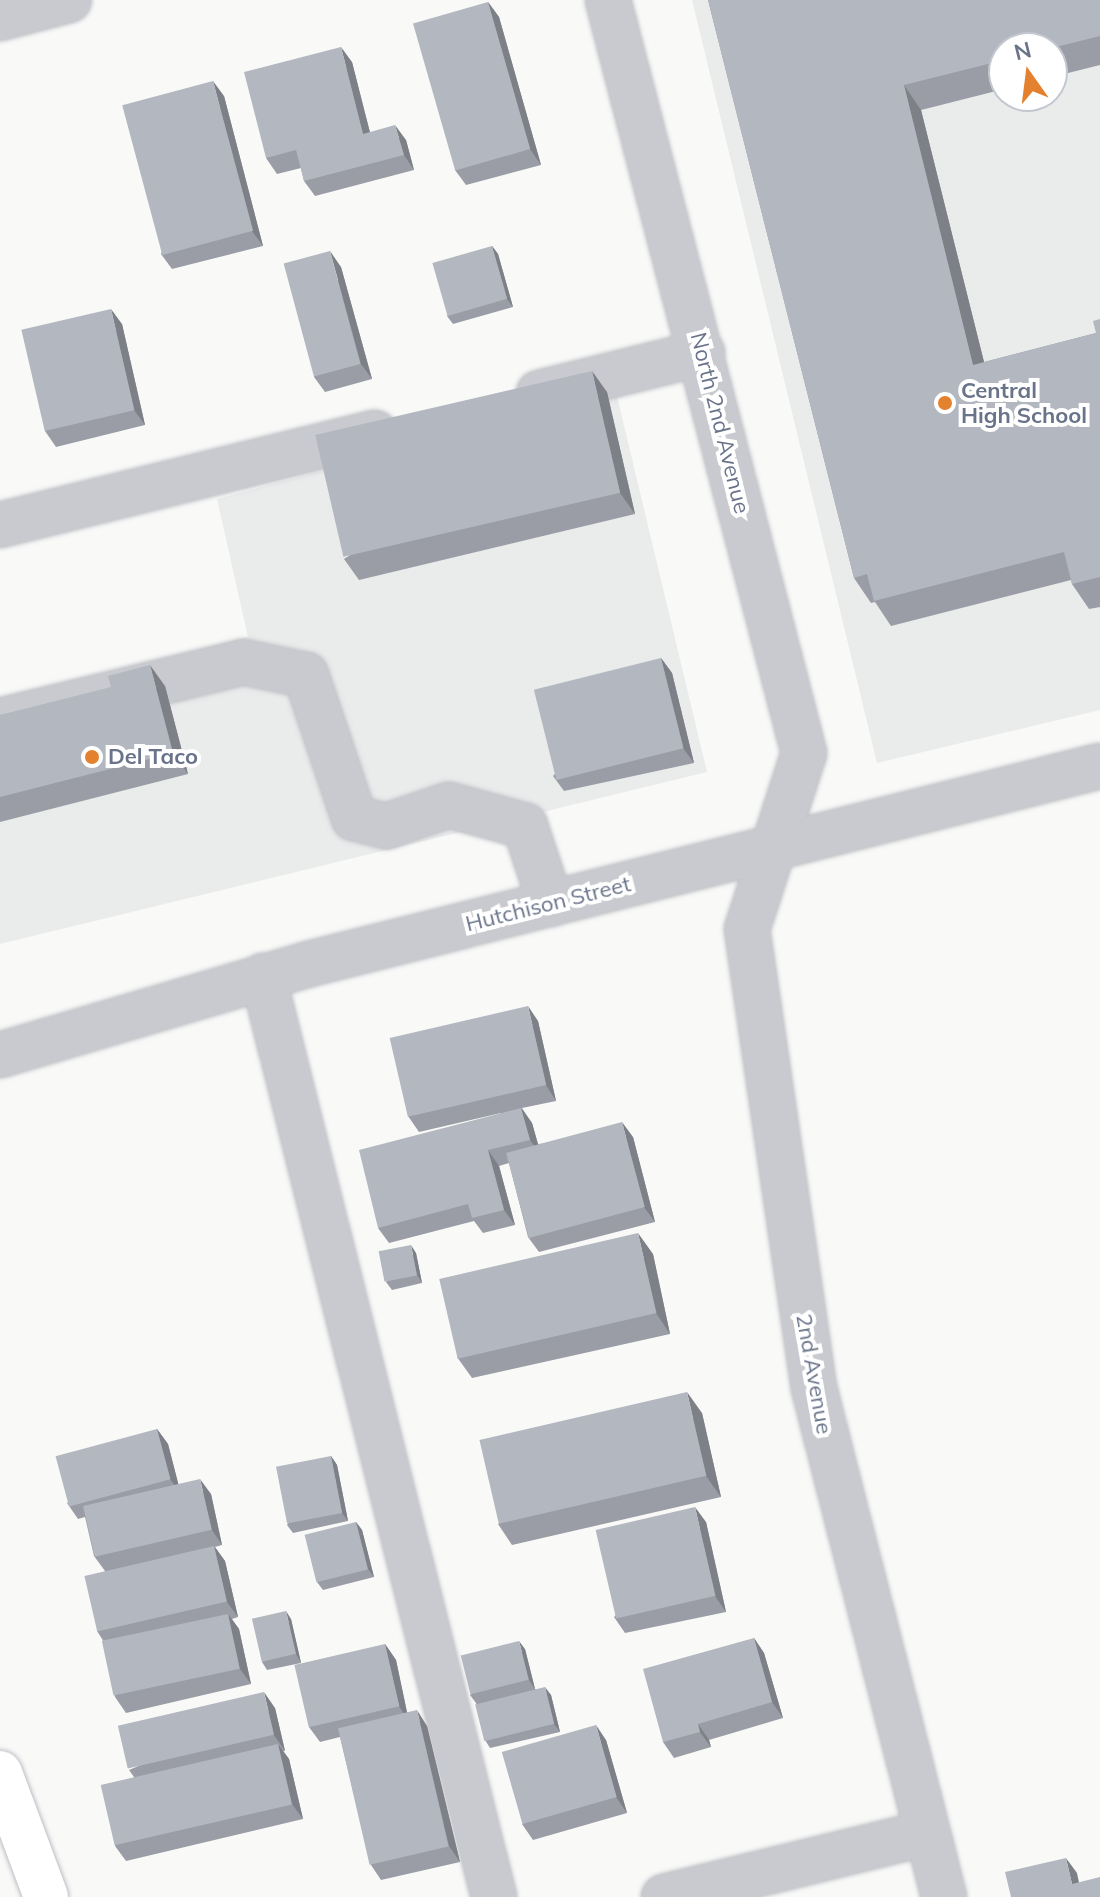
<!DOCTYPE html>
<style>
body{margin:0}
#map{position:relative;width:1100px;height:1897px;overflow:hidden;background:#f9faf8;font-family:Mulish,sans-serif}
div>[style]{position:absolute}
.built>*{inset:0;background:#eaebeb}
.roads{filter:drop-shadow(0 0 2px #bdbfc4) drop-shadow(0 0 2px #bdbfc4)}
.minor>*{height:44px;margin:-22px;padding:0 22px;transform-origin:22px;border-radius:22px;background:#c8cacf}
.major>*{height:44px;margin:-22px;padding:0 22px;transform-origin:22px;border-radius:22px;background:#fff}
.wall>*{inset:0;background:#9a9da5}
.shaded-wall>*{inset:0;background:#7d8086}
.building>*{inset:0;background:#b3b7c0;transform-origin:0 0}
.dots>*{width:22px;height:22px;translate:-50% -50%;box-sizing:border-box;border:4px solid #fff;border-radius:50%}
span{translate:-50% -50%;white-space:nowrap;text-align:center;line-height:1.15;-webkit-text-stroke:8px #fff;paint-order:stroke}
.poi-label{font-size:22px;color:#697389;font-weight:700}
.left{translate:0 -50%;text-align:left}
.street-label{font-size:22px;color:#697389}
.north{position:absolute;left:988px;top:32px;width:80px;height:80px;box-sizing:border-box;background:#fff;border:2px solid #c3c7d0;border-radius:50%;rotate:346deg;font-size:22px;font-weight:700;line-height:32px;text-align:center;color:#697389}
.north::after{content:'';display:block;margin:auto;width:28px;height:36px;background:#e3812e;clip-path:polygon(50% 0,100% 100%,50% 72%,0 100%)}
</style>
<div id="map">
<div class="built">
<i style="clip-path:polygon(evenodd,692px 0,1100px 0,1100px 710px,877px 763px,692px 0,1004px 48px,1052px 48px,1052px 96px,1004px 96px,1004px 48px)"></i>
<i style="clip-path:polygon(616px 392px,707px 772px,0 944px,0 703px,248px 637px,217px 499px)"></i>
</div>
<div class="roads">
<div class="minor">
<i style="left:608px;top:0;width:778px;rotate:75.41deg"></i>
<i style="left:804px;top:753px;width:185px;rotate:107.9deg"></i>
<i style="left:747px;top:929px;width:464px;rotate:81.7deg"></i>
<i style="left:814px;top:1388px;width:525px;rotate:75.67deg"></i>
<i style="left:0;top:18px;width:71px;rotate:-14.6deg"></i>
<i style="left:539px;top:393px;width:168px;rotate:-13.8deg"></i>
<i style="left:0;top:525px;width:386px;rotate:-13.8deg"></i>
<i style="left:0;top:721px;width:250px;rotate:-13.6deg"></i>
<i style="left:243px;top:662px;width:64px;rotate:11.7deg"></i>
<i style="left:306px;top:675px;width:151px;rotate:71.4deg"></i>
<i style="left:354px;top:818px;width:34px;rotate:14deg"></i>
<i style="left:387px;top:826px;width:65px;rotate:-18.7deg"></i>
<i style="left:449px;top:805px;width:79px;rotate:15.4deg"></i>
<i style="left:525px;top:826px;width:82px;rotate:71.6deg"></i>
<i style="left:263px;top:976px;width:950px;rotate:75.92deg"></i>
<i style="left:0;top:1055px;width:322px;rotate:-16.4deg"></i>
<i style="left:309px;top:964px;width:815px;rotate:-14.05deg"></i>
<i style="left:664px;top:1897px;width:271px;rotate:-13.7deg"></i>
</div>
<div class="major">
<i style="left:0;top:1773px;width:132px;rotate:69.6deg"></i>
</div>
</div>
<div class="wall">
<i style="clip-path:polygon(708px 0,1100px 0,1100px 65px,1052px 77px,1052px 48px,1004px 48px,1004px 89px,921px 110px,984px 362px,1096px 333px,1100px 319px,1100px 607px,1089px 609px,1072px 584px,1071px 580px,891px 626px,875px 602px,871px 603px,854px 578px)"></i>
<i style="clip-path:polygon(488px 2px,499px 17px,541px 165px,466px 185px,455px 170px)"></i>
<i style="clip-path:polygon(352px 62px,370px 132px,406px 140px,414px 170px,315px 196px,304px 181px,301px 168px,277px 174px,266px 158px)"></i>
<i style="clip-path:polygon(224px 96px,263px 246px,172px 269px,161px 254px)"></i>
<i style="clip-path:polygon(492px 246px,498px 254px,513px 307px,453px 324px,447px 316px)"></i>
<i style="clip-path:polygon(341px 267px,372px 379px,325px 392px,314px 377px)"></i>
<i style="clip-path:polygon(122px 324px,145px 425px,56px 447px,45px 431px)"></i>
<i style="clip-path:polygon(607px 392px,635px 514px,359px 580px,344px 559px)"></i>
<i style="clip-path:polygon(661px 658px,672px 673px,694px 763px,564px 791px,553px 776px)"></i>
<i style="clip-path:polygon(165px 686px,188px 774px,0 822px,0 715px)"></i>
<i style="clip-path:polygon(538px 1021px,556px 1101px,522px 1108px,532px 1123px,538px 1144px,633px 1137px,655px 1222px,539px 1252px,528px 1237px,509px 1163px,499px 1166px,515px 1225px,483px 1233px,474px 1221px,389px 1243px,378px 1228px,501px 1113px,419px 1132px,408px 1116px)"></i>
<i style="clip-path:polygon(416px 1253px,422px 1283px,392px 1290px,386px 1282px)"></i>
<i style="clip-path:polygon(653px 1254px,670px 1334px,472px 1378px,457px 1357px)"></i>
<i style="clip-path:polygon(702px 1413px,721px 1497px,512px 1545px,498px 1524px)"></i>
<i style="clip-path:polygon(157px 1429px,168px 1444px,178px 1484px,211px 1494px,222px 1545px,215px 1547px,225px 1561px,238px 1617px,232px 1619px,239px 1629px,251px 1684px,126px 1713px,115px 1697px,104px 1642px,97px 1631px,105px 1571px,94px 1556px,85px 1517px,78px 1519px,67px 1503px)"></i>
<i style="clip-path:polygon(331px 1456px,337px 1465px,348px 1521px,293px 1533px,287px 1525px)"></i>
<i style="clip-path:polygon(356px 1522px,362px 1530px,374px 1577px,323px 1590px,317px 1582px)"></i>
<i style="clip-path:polygon(706px 1522px,726px 1612px,625px 1633px,614px 1617px)"></i>
<i style="clip-path:polygon(291px 1619px,301px 1663px,267px 1670px,262px 1662px)"></i>
<i style="clip-path:polygon(754px 1638px,764px 1653px,783px 1718px,709px 1740px,711px 1747px,674px 1758px,663px 1742px)"></i>
<i style="clip-path:polygon(385px 1644px,396px 1660px,407px 1712px,427px 1726px,460px 1862px,381px 1880px,371px 1865px,340px 1737px,320px 1742px,309px 1727px)"></i>
<i style="clip-path:polygon(525px 1649px,535px 1689px,551px 1695px,560px 1732px,490px 1748px,485px 1740px,476px 1703px,470px 1695px)"></i>
<i style="clip-path:polygon(275px 1708px,285px 1751px,283px 1751px,289px 1759px,303px 1819px,126px 1861px,115px 1846px,134px 1777px,129px 1770px)"></i>
<i style="clip-path:polygon(606px 1740px,627px 1813px,533px 1840px,522px 1824px)"></i>
</div>
<div class="shaded-wall">
<i style="clip-path:polygon(488px 2px,499px 17px,541px 165px,530px 149px)"></i>
<i style="clip-path:polygon(341px 47px,352px 62px,374px 149px,363px 134px)"></i>
<i style="clip-path:polygon(213px 81px,224px 96px,263px 246px,252px 231px)"></i>
<i style="clip-path:polygon(904px 85px,921px 110px,991px 390px,973px 365px)"></i>
<i style="clip-path:polygon(395px 125px,406px 140px,414px 170px,404px 155px)"></i>
<i style="clip-path:polygon(492px 246px,498px 254px,513px 307px,507px 299px)"></i>
<i style="clip-path:polygon(330px 251px,341px 267px,372px 379px,361px 364px)"></i>
<i style="clip-path:polygon(111px 309px,122px 324px,145px 425px,134px 410px)"></i>
<i style="clip-path:polygon(592px 371px,607px 392px,635px 514px,620px 493px)"></i>
<i style="clip-path:polygon(661px 658px,672px 673px,694px 763px,683px 748px)"></i>
<i style="clip-path:polygon(150px 665px,165px 686px,188px 774px,173px 753px)"></i>
<i style="clip-path:polygon(528px 1006px,538px 1021px,556px 1101px,546px 1085px)"></i>
<i style="clip-path:polygon(521px 1108px,532px 1123px,541px 1155px,530px 1140px)"></i>
<i style="clip-path:polygon(622px 1122px,633px 1137px,655px 1222px,644px 1207px)"></i>
<i style="clip-path:polygon(488px 1150px,499px 1166px,515px 1225px,504px 1210px)"></i>
<i style="clip-path:polygon(638px 1233px,653px 1254px,670px 1334px,656px 1313px)"></i>
<i style="clip-path:polygon(411px 1245px,416px 1253px,422px 1283px,417px 1275px)"></i>
<i style="clip-path:polygon(687px 1392px,702px 1413px,721px 1497px,706px 1476px)"></i>
<i style="clip-path:polygon(157px 1429px,168px 1444px,181px 1494px,170px 1479px)"></i>
<i style="clip-path:polygon(331px 1456px,337px 1465px,348px 1521px,342px 1513px)"></i>
<i style="clip-path:polygon(200px 1479px,211px 1494px,222px 1545px,212px 1530px)"></i>
<i style="clip-path:polygon(695px 1507px,706px 1522px,726px 1612px,715px 1596px)"></i>
<i style="clip-path:polygon(356px 1522px,362px 1530px,374px 1577px,368px 1569px)"></i>
<i style="clip-path:polygon(214px 1546px,225px 1561px,238px 1617px,227px 1602px)"></i>
<i style="clip-path:polygon(286px 1611px,291px 1619px,301px 1663px,296px 1654px)"></i>
<i style="clip-path:polygon(228px 1614px,239px 1629px,251px 1684px,240px 1669px)"></i>
<i style="clip-path:polygon(754px 1638px,764px 1653px,783px 1718px,772px 1702px)"></i>
<i style="clip-path:polygon(519px 1641px,525px 1649px,535px 1689px,529px 1680px)"></i>
<i style="clip-path:polygon(385px 1644px,396px 1660px,409px 1722px,399px 1706px)"></i>
<i style="clip-path:polygon(545px 1687px,551px 1695px,560px 1732px,554px 1724px)"></i>
<i style="clip-path:polygon(264px 1692px,275px 1708px,285px 1751px,274px 1735px)"></i>
<i style="clip-path:polygon(417px 1710px,427px 1726px,460px 1862px,449px 1846px)"></i>
<i style="clip-path:polygon(698px 1724px,709px 1740px,711px 1747px,700px 1732px)"></i>
<i style="clip-path:polygon(596px 1725px,606px 1740px,627px 1813px,616px 1797px)"></i>
<i style="clip-path:polygon(278px 1744px,289px 1759px,303px 1819px,292px 1804px)"></i>
<i style="clip-path:polygon(1066px 1858px,1077px 1873px,1082px 1897px,1072px 1884px)"></i>
</div>
<div class="building">
<i style="clip-path:polygon(708px 0,1100px 0,1100px 36px,1052px 48px,1004px 48px,1004px 60px,904px 85px,973px 365px,1096px 333px,1093px 321px,1100px 319px,1100px 577px,1072px 584px,1064px 552px,874px 601px,867px 574px,854px 578px)"></i>
<i style="left:488px;top:2px;width:153px;height:78px;rotate:74deg"></i>
<i style="clip-path:polygon(341px 47px,363px 134px,395px 125px,404px 155px,304px 181px,296px 150px,266px 158px,244px 72px)"></i>
<i style="left:213px;top:81px;width:155px;height:94px;rotate:75deg"></i>
<i style="left:492px;top:246px;width:55px;height:62px;rotate:74deg"></i>
<i style="left:330px;top:251px;width:117px;height:48px;rotate:75deg"></i>
<i style="left:111px;top:309px;width:104px;height:92px;rotate:77deg"></i>
<i style="left:592px;top:371px;width:125px;height:284px;rotate:77deg"></i>
<i style="left:661px;top:658px;width:93px;height:131px;rotate:76deg"></i>
<i style="clip-path:polygon(150px 665px,173px 753px,0 797px,0 715px,111px 687px,108px 676px)"></i>
<i style="left:528px;top:1006px;width:81px;height:142px;rotate:77deg"></i>
<i style="clip-path:polygon(521px 1108px,530px 1140px,488px 1150px,504px 1210px,472px 1218px,468px 1204px,378px 1228px,359px 1150px)"></i>
<i style="left:622px;top:1122px;width:88px;height:120px;rotate:75deg"></i>
<i style="left:638px;top:1233px;width:82px;height:204px;rotate:77deg"></i>
<i style="left:411px;top:1245px;width:31px;height:33px;rotate:79deg"></i>
<i style="left:687px;top:1392px;width:86px;height:213px;rotate:77deg"></i>
<i style="left:157px;top:1429px;width:52px;height:105px;rotate:75deg"></i>
<i style="left:331px;top:1456px;width:58px;height:56px;rotate:79deg"></i>
<i style="left:200px;top:1479px;width:52px;height:120px;rotate:77deg"></i>
<i style="left:695px;top:1507px;width:91px;height:102px;rotate:77deg"></i>
<i style="left:356px;top:1522px;width:49px;height:53px;rotate:76deg"></i>
<i style="left:214px;top:1546px;width:57px;height:133px;rotate:77deg"></i>
<i style="left:286px;top:1611px;width:44px;height:35px;rotate:77deg"></i>
<i style="left:228px;top:1614px;width:56px;height:129px;rotate:78deg"></i>
<i style="clip-path:polygon(754px 1638px,772px 1702px,698px 1724px,700px 1732px,663px 1742px,643px 1669px)"></i>
<i style="left:519px;top:1641px;width:40px;height:60px;rotate:76deg"></i>
<i style="left:385px;top:1644px;width:64px;height:93px;rotate:77deg"></i>
<i style="left:545px;top:1687px;width:38px;height:72px;rotate:76deg"></i>
<i style="left:264px;top:1692px;width:44px;height:150px;rotate:77deg"></i>
<i style="left:417px;top:1710px;width:140px;height:81px;rotate:77deg"></i>
<i style="left:596px;top:1725px;width:75px;height:98px;rotate:74deg"></i>
<i style="left:278px;top:1744px;width:62px;height:182px;rotate:77deg"></i>
<i style="clip-path:polygon(1066px 1858px,1072px 1884px,1100px 1877px,1100px 1897px,1011px 1897px,1005px 1872px)"></i>
</div>
<div class="dots">
<i style="left:945px;top:403px;background:#e3812e"></i>
<i style="left:92px;top:757px;background:#e3812e"></i>
</div>
<div class="poi-label">
<span class="left" style="left:961px;top:403px">Central<br>High School</span>
<span class="left" style="left:108px;top:757px">Del Taco</span>
</div>
<div class="street-label">
<span style="left:720px;top:423px;rotate:76deg">North 2nd Avenue</span>
<span style="left:548px;top:904px;rotate:-14deg">Hutchison Street</span>
<span style="left:814px;top:1374px;rotate:80deg">2nd Avenue</span>
</div>
<div class="north">N</div>
</div>
